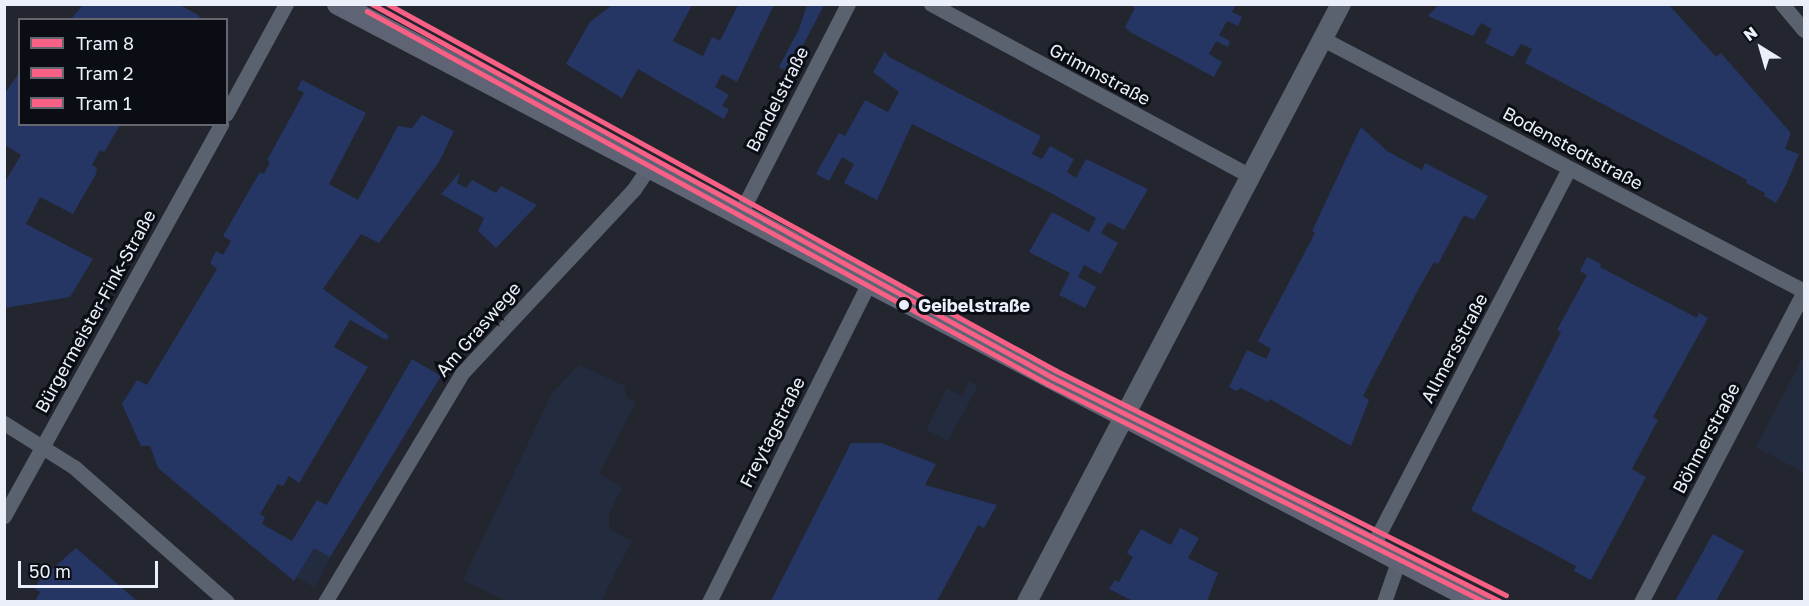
<!DOCTYPE html>
<meta charset="utf-8">
<style>
body{margin:0}
#map{position:relative;width:1809px;height:606px;overflow:hidden;background:#23262e;font-family:"Golos Text",sans-serif}
div>[style]{position:absolute}
.built>*{inset:0;background:#232b3e}
.green>*{inset:0;background:#253664}
.minor>*{height:15px;margin:-7.5px;padding:0 7.5px;transform-origin:7.5px;border-radius:7.5px;background:#5a626f}
.tertiary>*{height:20px;margin:-10px;padding:0 10px;transform-origin:10px;border-radius:10px;background:#5a626f}
.secondary>*{height:22px;margin:-11px;padding:0 11px;transform-origin:11px;border-radius:11px;background:#5e6474}
.tram-1>*{height:4.5px;margin:-2.25px;padding:0 2.25px;transform-origin:2.25px;border-radius:2.25px;background:#f86086}
.tram-2>*{height:4.5px;margin:-2.25px;padding:0 2.25px;transform-origin:2.25px;border-radius:2.25px;background:#f86086}
.tram-3>*{height:4.5px;margin:-2.25px;padding:0 2.25px;transform-origin:2.25px;border-radius:2.25px;background:#f86086}
.dots>*{width:16px;height:16px;translate:-50% -50%;box-sizing:border-box;border:3px solid #0b0d14;border-radius:50%}
span{translate:-50% -50%;white-space:nowrap;text-align:center;line-height:1.15;-webkit-text-stroke:6px #0b0d14;paint-order:stroke}
.street-label{font-size:18px;color:#eaeff9}
.stop-label{font-size:18px;color:#eaeff9;font-weight:700}
.left{translate:0 -50%;text-align:left}
.frame{position:absolute;inset:0;border:6px solid #eaeff9;pointer-events:none}
.legend{position:absolute;left:18px;top:18px;width:210px;height:108px;box-sizing:border-box;background:#0b0d14;border:2px solid #646770;margin:0;padding:8px 10px;list-style:none;font-size:18px;color:#eaeff9}
.legend li{display:flex;align-items:center;gap:12px;height:30px}
.legend b{width:30px;border:2px solid #646770}
.north{position:absolute;left:1731px;top:18px;width:60px;height:60px;-webkit-text-stroke:4px #0b0d14;paint-order:stroke;rotate:323deg;font-size:16px;font-weight:700;line-height:24px;text-align:center;color:#eaeff9}
.north::after{content:'';display:block;margin:auto;width:21px;height:27px;background:#eaeff9;clip-path:polygon(50% 0,100% 100%,50% 72%,0 100%)}
.scale{position:absolute;left:18px;top:561px;width:140px;height:27px;box-sizing:border-box;border:3px solid #eaeff9;border-top:0;padding-left:8px;font-size:18px;line-height:21px;white-space:nowrap;color:#eaeff9;-webkit-text-stroke:4px #0b0d14;paint-order:stroke}
</style>
<div id="map">
<div class="built">
<i style="clip-path:polygon(1804px 355px,1804px 473px,1756px 447px)"></i>
<i style="clip-path:polygon(579px 365px,625px 386px,626px 397px,636px 402px,599px 474px,622px 487px,609px 514px,609px 529px,632px 541px,601px 601px,506px 601px,463px 580px,552px 393px)"></i>
<i style="clip-path:polygon(969px 381px,978px 386px,948px 441px,926px 430px,947px 388px,962px 396px)"></i>
<i style="clip-path:polygon(309px 538px,333px 552px,315px 588px,286px 571px)"></i>
</div>
<div class="green">
<i style="clip-path:polygon(1439px 4px,1669px 5px,1716px 57px,1721px 53px,1791px 133px,1785px 149px,1799px 154px,1786px 185px,1776px 203px,1764px 196px,1765px 193px,1746px 183px,1747px 180px,1525px 63px,1532px 49px,1521px 44px,1513px 57px,1485px 43px,1492px 29px,1481px 23px,1473px 36px,1428px 16px)"></i>
<i style="clip-path:polygon(83px 5px,180px 5px,200px 16px,197px 20px,71px 19px)"></i>
<i style="clip-path:polygon(612px 5px,692px 5px,673px 41px,703px 56px,712px 37px,720px 41px,738px 5px,774px 5px,737px 82px,722px 74px,715px 87px,729px 95px,722px 106px,729px 109px,724px 119px,638px 69px,622px 98px,566px 64px,590px 22px)"></i>
<i style="clip-path:polygon(807px 5px,824px 5px,789px 72px,779px 67px,799px 29px)"></i>
<i style="clip-path:polygon(1130px 5px,1236px 5px,1232px 12px,1242px 17px,1238px 26px,1227px 21px,1219px 35px,1230px 41px,1228px 47px,1216px 41px,1209px 54px,1222px 62px,1214px 77px,1130px 32px,1125px 27px,1135px 8px)"></i>
<i style="clip-path:polygon(885px 51px,889px 57px,1041px 136px,1032px 154px,1042px 159px,1050px 146px,1074px 159px,1067px 172px,1076px 178px,1086px 159px,1148px 189px,1124px 230px,1108px 222px,1101px 233px,1118px 243px,1101px 274px,1084px 265px,1078px 277px,1096px 287px,1085px 308px,1059px 295px,1070px 273px,1029px 252px,1052px 212px,1089px 232px,1096px 218px,1049px 192px,912px 124px,877px 200px,844px 183px,854px 164px,842px 157px,829px 181px,816px 174px,839px 133px,845px 136px,865px 100px,888px 112px,899px 92px,873px 72px)"></i>
<i style="clip-path:polygon(19px 73px,20px 124px,120px 125px,104px 152px,100px 150px,92px 165px,97px 168px,96px 174px,73px 214px,40px 197px,26px 224px,93px 259px,70px 297px,5px 308px,5px 182px,21px 155px,5px 145px,5px 93px)"></i>
<i style="clip-path:polygon(302px 80px,366px 113px,329px 184px,358px 200px,398px 126px,412px 128px,422px 115px,454px 131px,439px 162px,379px 243px,361px 234px,323px 289px,389px 336px,386px 340px,350px 320px,334px 347px,368px 367px,299px 483px,289px 476px,283px 486px,278px 484px,260px 514px,265px 517px,262px 524px,292px 541px,317px 500px,327px 505px,412px 359px,441px 376px,330px 557px,314px 548px,294px 581px,158px 468px,150px 446px,141px 446px,122px 404px,137px 380px,147px 385px,217px 269px,210px 263px,216px 251px,223px 255px,231px 241px,223px 236px,260px 172px,264px 174px,270px 162px,267px 160px,304px 93px,297px 89px)"></i>
<i style="clip-path:polygon(1361px 127px,1387px 151px,1422px 170px,1425px 163px,1488px 196px,1474px 220px,1464px 215px,1438px 264px,1434px 262px,1419px 288px,1363px 396px,1369px 400px,1351px 446px,1270px 399px,1268px 402px,1241px 388px,1236px 391px,1229px 387px,1247px 350px,1266px 359px,1271px 349px,1258px 341px,1315px 233px,1312px 231px)"></i>
<i style="clip-path:polygon(460px 172px,457px 183px,466px 188px,472px 180px,496px 193px,501px 186px,537px 205px,496px 248px,478px 231px,484px 218px,441px 194px)"></i>
<i style="clip-path:polygon(1587px 257px,1601px 264px,1600px 267px,1697px 318px,1699px 313px,1708px 318px,1653px 417px,1658px 420px,1632px 469px,1646px 477px,1591px 580px,1574px 571px,1576px 566px,1471px 510px,1561px 332px,1557px 330px,1587px 275px,1580px 271px)"></i>
<i style="clip-path:polygon(851px 443px,881px 443px,936px 464px,925px 485px,997px 505px,984px 528px,978px 525px,937px 601px,771px 601px)"></i>
<i style="clip-path:polygon(1180px 528px,1199px 538px,1188px 558px,1218px 573px,1207px 601px,1133px 601px,1109px 589px,1115px 580px,1119px 582px,1133px 557px,1127px 553px,1141px 529px,1171px 545px)"></i>
<i style="clip-path:polygon(1713px 534px,1744px 551px,1716px 601px,1675px 601px)"></i>
<i style="clip-path:polygon(76px 548px,137px 601px,35px 601px,40px 592px,34px 588px,40px 580px)"></i>
</div>
<div class="minor">
<i style="left:931px;top:4px;width:363px;rotate:28.3deg"></i>
<i style="left:1782px;top:4px;width:34px;rotate:50deg"></i>
<i style="left:1323px;top:39px;width:543px;rotate:27.65deg"></i>
<i style="left:226px;top:114px;width:125px;rotate:-61.4deg"></i>
<i style="left:741px;top:212px;width:234px;rotate:-62.8deg"></i>
<i style="left:4px;top:423px;width:83px;rotate:32.2deg"></i>
<i style="left:74px;top:467px;width:204px;rotate:41.4deg"></i>
<i style="left:4px;top:516px;width:448px;rotate:-61deg"></i>
<i style="left:1373px;top:545px;width:424px;rotate:-62.5deg"></i>
<i style="left:325px;top:602px;width:267px;rotate:-59.1deg"></i>
<i style="left:462px;top:373px;width:252px;rotate:-46.9deg"></i>
<i style="left:634px;top:189px;width:29px;rotate:-56deg"></i>
<i style="left:709px;top:602px;width:360px;rotate:-63.4deg"></i>
<i style="left:1384px;top:602px;width:46px;rotate:-70.8deg"></i>
<i style="left:1641px;top:602px;width:350px;rotate:-62.3deg"></i>
</div>
<div class="tertiary">
<i style="left:1027px;top:602px;width:675px;rotate:-62.3deg"></i>
</div>
<div class="secondary">
<i style="left:338px;top:4px;width:1288px;rotate:27.66deg"></i>
</div>
<div class="tram-1">
<i style="left:372px;top:4px;width:776px;rotate:28.75deg"></i>
<i style="left:1052px;top:377px;width:503px;rotate:26.57deg"></i>
</div>
<div class="tram-2">
<i style="left:367px;top:11px;width:776px;rotate:28.71deg"></i>
<i style="left:1048px;top:384px;width:488px;rotate:26.5deg"></i>
</div>
<div class="tram-3">
<i style="left:388px;top:4px;width:761px;rotate:28.75deg"></i>
<i style="left:1055px;top:370px;width:504px;rotate:26.51deg"></i>
</div>
<div class="dots">
<i style="left:904px;top:305px;background:#eaeff9"></i>
</div>
<div class="street-label">
<span style="left:1100px;top:74px;rotate:28deg">Grimmstraße</span>
<span style="left:777px;top:99px;rotate:-63deg">Bandelstraße</span>
<span style="left:1573px;top:148px;rotate:28deg">Bodenstedtstraße</span>
<span style="left:95px;top:311px;rotate:-61deg">Bürgermeister-Fink-Straße</span>
<span style="left:478px;top:329px;rotate:-49deg">Am Graswege</span>
<span style="left:1454px;top:348px;rotate:-62deg">Allmersstraße</span>
<span style="left:772px;top:432px;rotate:-63deg">Freytagstraße</span>
<span style="left:1706px;top:438px;rotate:-62deg">Böhmerstraße</span>
</div>
<div class="stop-label">
<span class="left" style="left:918px;top:305px">Geibelstraße</span>
</div>
<div class="frame"></div>
<ul class="legend">
<li><b style="height:8px;background:#f86086"></b>Tram 8</li>
<li><b style="height:8px;background:#f86086"></b>Tram 2</li>
<li><b style="height:8px;background:#f86086"></b>Tram 1</li>
</ul>
<div class="north">N</div>
<div class="scale">50 m</div>
</div>
